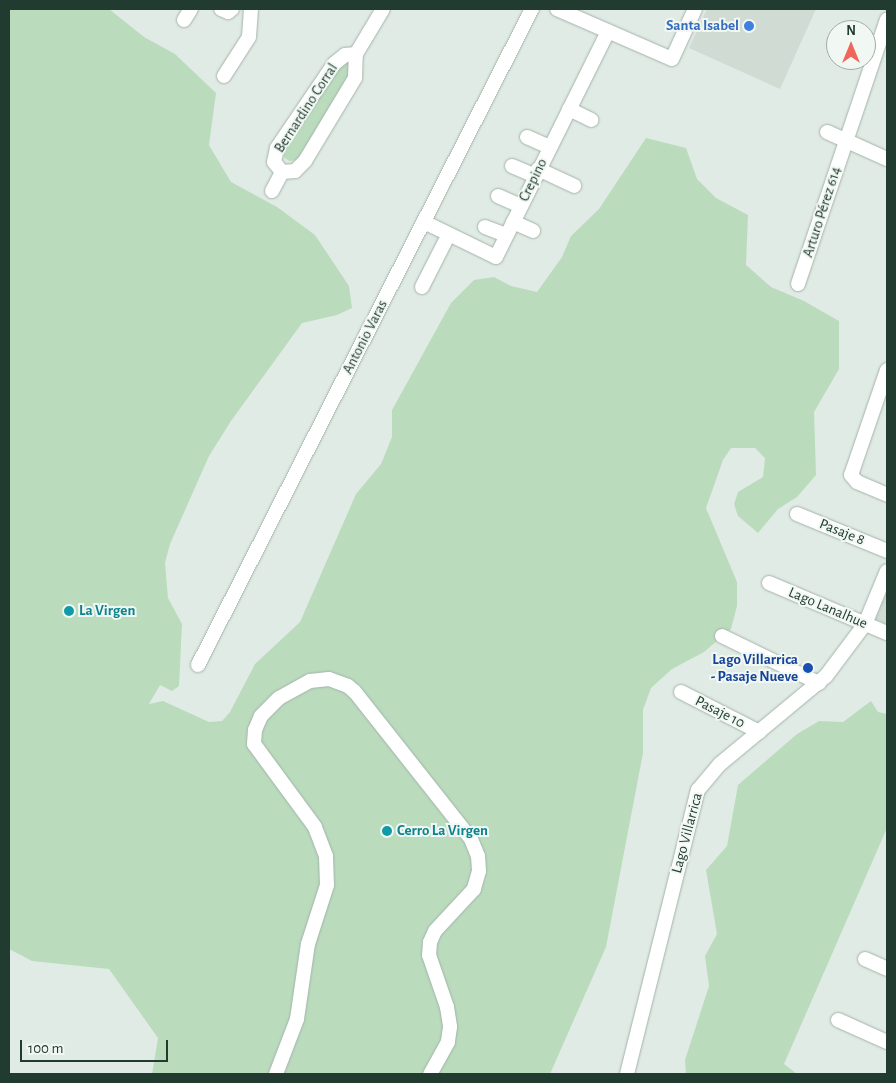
<!DOCTYPE html>
<meta charset="utf-8">
<style>
body{margin:0}
#map{position:relative;width:896px;height:1083px;overflow:hidden;background:#e1ebe5;font-family:"Alegreya Sans",sans-serif}
div>[style]{position:absolute}
.built>*{inset:0;background:#cfdbd3}
.green>*{inset:0;background:#badcbd}
.roads{filter:drop-shadow(0 0 1px #a4b3ab) drop-shadow(0 0 1px #a4b3ab)}
.minor>*{height:14px;margin:-7px;padding:0 7px;transform-origin:7px;border-radius:7px;background:#fff}
.dots>*{width:14px;height:14px;translate:-50% -50%;box-sizing:border-box;border:2px solid #f1f8f3;border-radius:50%}
span{translate:-50% -50%;white-space:nowrap;text-align:center;line-height:1.15;-webkit-text-stroke:4px #f1f8f3;paint-order:stroke}
.shop-label{font-size:15px;color:#366cbe;font-weight:700}
.right{translate:-100% -50%;text-align:right}
.street-label{font-size:15px;color:#223b30}
.culture-label{font-size:15px;color:#0d838f;font-weight:700}
.left{translate:0 -50%;text-align:left}
.transit-label{font-size:15px;color:#164399;font-weight:700}
.frame{position:absolute;inset:0;border:10px solid #223b30;pointer-events:none}
.north{position:absolute;left:826px;top:20px;width:50px;height:50px;box-sizing:border-box;background:#f1f8f3;border:1px solid #9eaca5;border-radius:50%;rotate:0deg;font-size:14px;font-weight:700;line-height:20px;text-align:center;color:#223b30}
.north::after{content:'';display:block;margin:auto;width:18px;height:22px;background:#ef665b;clip-path:polygon(50% 0,100% 100%,50% 72%,0 100%)}
.scale{position:absolute;left:20px;top:1040px;width:148px;height:22px;box-sizing:border-box;border:2px solid #223b30;border-top:0;padding-left:6px;font-size:15px;line-height:18px;white-space:nowrap;color:#223b30;-webkit-text-stroke:4px #f1f8f3;paint-order:stroke}
</style>
<div id="map">
<div class="built">
<i style="clip-path:polygon(707px 9px,816px 9px,780px 89px,689px 48px)"></i>
<i style="clip-path:polygon(887px 591px,887px 624px,875px 619px)"></i>
</div>
<div class="green">
<i style="clip-path:polygon(9px 9px,109px 9px,144px 37px,175px 54px,216px 93px,209px 145px,231px 182px,277px 207px,315px 235px,349px 286px,352px 308px,337px 315px,302px 323px,231px 421px,209px 456px,170px 544px,165px 563px,168px 598px,182px 624px,179px 686px,172px 691px,160px 685px,149px 704px,163px 701px,209px 722px,222px 721px,230px 712px,255px 664px,300px 622px,356px 494px,381px 464px,392px 437px,392px 410px,451px 303px,474px 280px,494px 277px,511px 286px,537px 292px,562px 257px,571px 236px,599px 209px,646px 138px,686px 148px,697px 179px,716px 198px,748px 215px,746px 265px,771px 287px,804px 301px,839px 321px,839px 369px,814px 412px,816px 475px,797px 497px,778px 509px,758px 533px,738px 516px,734px 504px,738px 492px,763px 477px,765px 458px,755px 448px,731px 448px,723px 460px,706px 508px,737px 582px,737px 606px,731px 629px,704px 652px,672px 669px,651px 688px,643px 710px,643px 753px,606px 947px,550px 1074px,152px 1074px,158px 1038px,109px 969px,32px 961px,9px 949px)"></i>
<i style="clip-path:polygon(347px 59px,352px 62px,353px 72px,299px 160px,289px 161px,284px 157px,283px 148px,337px 67px)"></i>
<i style="clip-path:polygon(871px 701px,878px 712px,887px 714px,887px 828px,784px 1064px,797px 1074px,686px 1074px,685px 1060px,709px 986px,705px 956px,717px 934px,706px 870px,727px 846px,738px 785px,797px 734px,819px 721px,843px 722px)"></i>
</div>
<div class="roads">
<div class="minor">
<i style="left:221px;top:9px;width:8px;rotate:23deg"></i>
<i style="left:228px;top:12px;width:5px;rotate:-37deg"></i>
<i style="left:557px;top:9px;width:125px;rotate:23.5deg"></i>
<i style="left:672px;top:59px;width:55px;rotate:-65.3deg"></i>
<i style="left:184px;top:20px;width:13px;rotate:-58deg"></i>
<i style="left:356px;top:54px;width:11px;rotate:175deg"></i>
<i style="left:345px;top:55px;width:14px;rotate:141deg"></i>
<i style="left:334px;top:64px;width:102px;rotate:124.2deg"></i>
<i style="left:277px;top:148px;width:14px;rotate:102deg"></i>
<i style="left:274px;top:162px;width:13px;rotate:51deg"></i>
<i style="left:282px;top:172px;width:13px;rotate:-4deg"></i>
<i style="left:295px;top:171px;width:14px;rotate:-45deg"></i>
<i style="left:305px;top:161px;width:97px;rotate:-58.9deg"></i>
<i style="left:355px;top:78px;width:24px;rotate:-88deg"></i>
<i style="left:356px;top:54px;width:52px;rotate:-59deg"></i>
<i style="left:224px;top:76px;width:46px;rotate:-57.3deg"></i>
<i style="left:249px;top:37px;width:28px;rotate:-86deg"></i>
<i style="left:569px;top:109px;width:25px;rotate:26deg"></i>
<i style="left:827px;top:132px;width:66px;rotate:24.2deg"></i>
<i style="left:527px;top:137px;width:24px;rotate:24deg"></i>
<i style="left:512px;top:166px;width:25px;rotate:23deg"></i>
<i style="left:538px;top:169px;width:40px;rotate:25deg"></i>
<i style="left:272px;top:191px;width:21px;rotate:-62deg"></i>
<i style="left:498px;top:196px;width:24px;rotate:24deg"></i>
<i style="left:424px;top:222px;width:80px;rotate:25.9deg"></i>
<i style="left:496px;top:257px;width:252px;rotate:-63.6deg"></i>
<i style="left:513px;top:222px;width:22px;rotate:24deg"></i>
<i style="left:485px;top:227px;width:22px;rotate:21deg"></i>
<i style="left:798px;top:284px;width:279px;rotate:-71.4deg"></i>
<i style="left:422px;top:287px;width:59px;rotate:-63deg"></i>
<i style="left:887px;top:370px;width:111px;rotate:108.9deg"></i>
<i style="left:851px;top:475px;width:9px;rotate:49deg"></i>
<i style="left:857px;top:482px;width:33px;rotate:23deg"></i>
<i style="left:797px;top:514px;width:97px;rotate:22.3deg"></i>
<i style="left:769px;top:583px;width:128px;rotate:23deg"></i>
<i style="left:722px;top:636px;width:108px;rotate:25.9deg"></i>
<i style="left:198px;top:665px;width:736px;rotate:-63.02deg"></i>
<i style="left:681px;top:692px;width:88px;rotate:27.1deg"></i>
<i style="left:865px;top:959px;width:24px;rotate:24deg"></i>
<i style="left:838px;top:1020px;width:54px;rotate:24.2deg"></i>
<i style="left:276px;top:1074px;width:59px;rotate:-69.1deg"></i>
<i style="left:297px;top:1019px;width:76px;rotate:-81.7deg"></i>
<i style="left:308px;top:944px;width:62px;rotate:-72.1deg"></i>
<i style="left:327px;top:885px;width:29px;rotate:-92deg"></i>
<i style="left:326px;top:856px;width:31px;rotate:-111deg"></i>
<i style="left:315px;top:827px;width:103px;rotate:-126.3deg"></i>
<i style="left:254px;top:744px;width:14px;rotate:-86deg"></i>
<i style="left:255px;top:730px;width:15px;rotate:-67deg"></i>
<i style="left:261px;top:716px;width:25px;rotate:-45deg"></i>
<i style="left:279px;top:698px;width:35px;rotate:-29deg"></i>
<i style="left:310px;top:681px;width:19px;rotate:-6deg"></i>
<i style="left:329px;top:679px;width:20px;rotate:20deg"></i>
<i style="left:348px;top:686px;width:9px;rotate:41deg"></i>
<i style="left:355px;top:692px;width:187px;rotate:51.7deg"></i>
<i style="left:471px;top:839px;width:18px;rotate:68deg"></i>
<i style="left:478px;top:856px;width:15px;rotate:86deg"></i>
<i style="left:479px;top:871px;width:19px;rotate:106deg"></i>
<i style="left:474px;top:889px;width:57px;rotate:132.9deg"></i>
<i style="left:435px;top:931px;width:12px;rotate:114deg"></i>
<i style="left:430px;top:942px;width:13px;rotate:94deg"></i>
<i style="left:429px;top:955px;width:55px;rotate:70.9deg"></i>
<i style="left:447px;top:1007px;width:20px;rotate:81deg"></i>
<i style="left:450px;top:1027px;width:15px;rotate:98deg"></i>
<i style="left:448px;top:1042px;width:37px;rotate:119deg"></i>
<i style="left:627px;top:1074px;width:293px;rotate:-76deg"></i>
<i style="left:698px;top:790px;width:34px;rotate:-50deg"></i>
<i style="left:720px;top:764px;width:138px;rotate:-39.7deg"></i>
<i style="left:826px;top:676px;width:65px;rotate:-53.1deg"></i>
<i style="left:865px;top:624px;width:57px;rotate:-67.5deg"></i>
</div>
</div>
<div class="dots">
<i style="left:749px;top:26px;background:#3f7fe0"></i>
<i style="left:69px;top:611px;background:#0f9aa8"></i>
<i style="left:808px;top:668px;background:#1a4fb4"></i>
<i style="left:387px;top:831px;background:#0f9aa8"></i>
</div>
<div class="shop-label">
<span class="right" style="left:739px;top:26px">Santa Isabel</span>
</div>
<div class="street-label">
<span style="left:306px;top:108px;rotate:-57deg">Bernardino Corral</span>
<span style="left:533px;top:180px;rotate:-64deg">Crepino</span>
<span style="left:822px;top:212px;rotate:-72deg">Arturo Pérez 614</span>
<span style="left:365px;top:337px;rotate:-63deg">Antonio Varas</span>
<span style="left:842px;top:532px;rotate:22deg">Pasaje 8</span>
<span style="left:828px;top:608px;rotate:23deg">Lago Lanalhue</span>
<span style="left:720px;top:712px;rotate:27deg">Pasaje 10</span>
<span style="left:687px;top:833px;rotate:-75deg">Lago Villarrica</span>
</div>
<div class="culture-label">
<span class="left" style="left:79px;top:611px">La Virgen</span>
<span class="left" style="left:397px;top:831px">Cerro La Virgen</span>
</div>
<div class="transit-label">
<span class="right" style="left:798px;top:668px">Lago Villarrica<br>- Pasaje Nueve</span>
</div>
<div class="frame"></div>
<div class="north">N</div>
<div class="scale">100 m</div>
</div>
